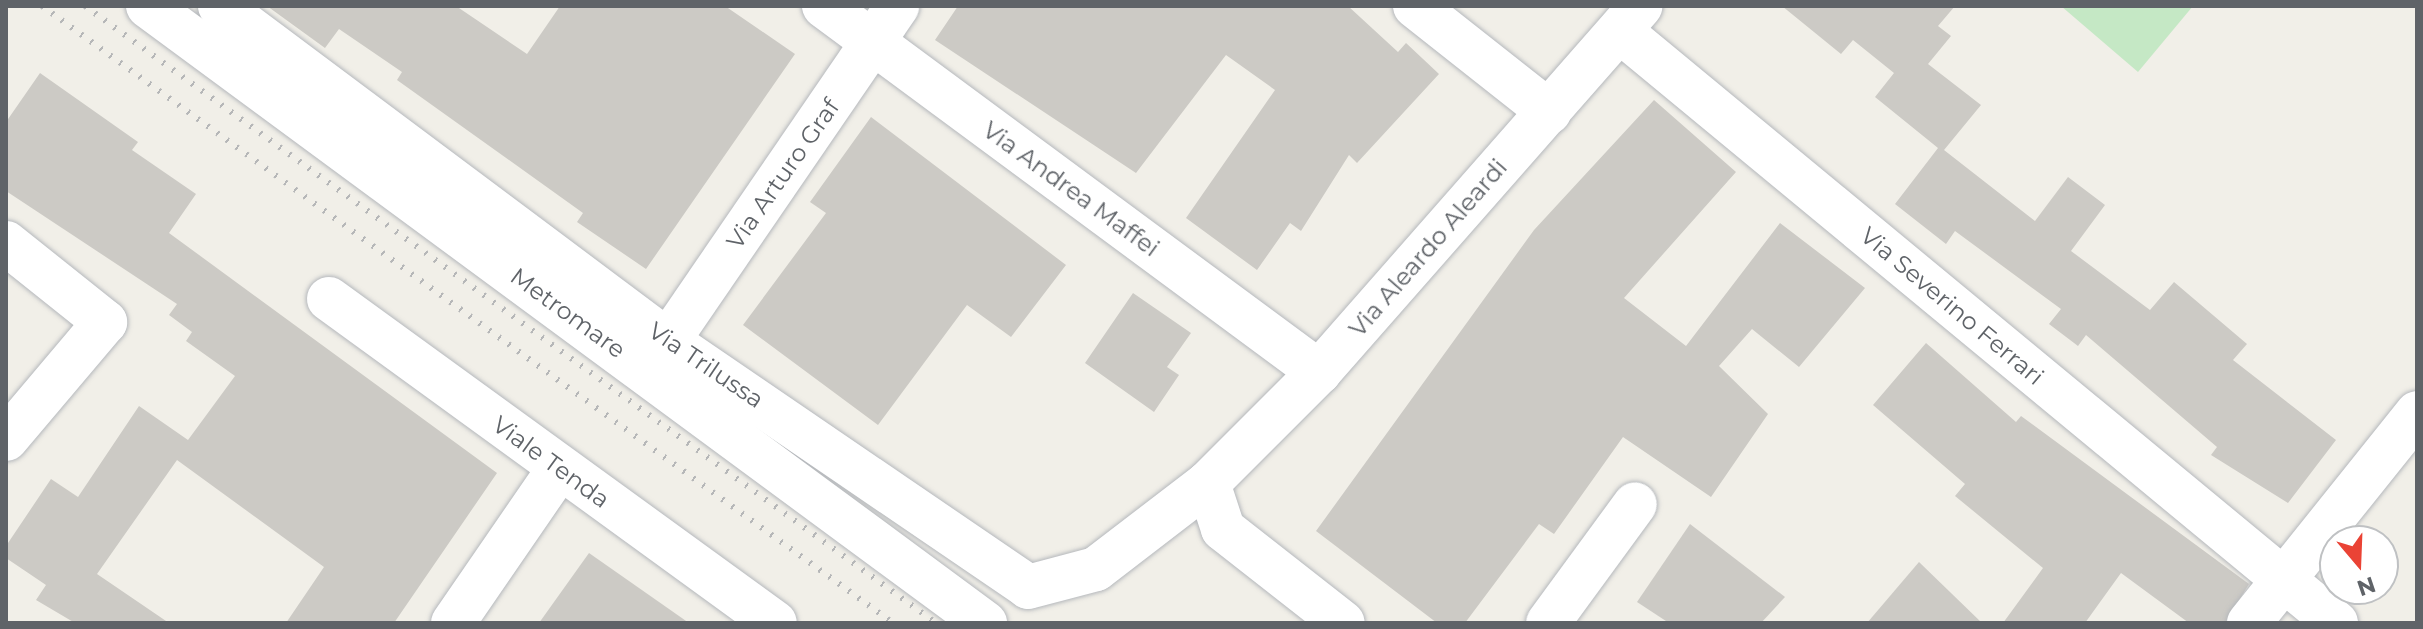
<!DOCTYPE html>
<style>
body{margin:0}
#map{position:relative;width:2423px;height:629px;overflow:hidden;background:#f1efe8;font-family:Montserrat,sans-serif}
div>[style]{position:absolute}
.green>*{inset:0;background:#c5e8c5}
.building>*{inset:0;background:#cccac5}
.roads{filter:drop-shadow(0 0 2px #b5b8bc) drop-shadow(0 0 2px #b5b8bc)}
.minor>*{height:44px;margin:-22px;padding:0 22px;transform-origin:22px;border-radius:22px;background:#fff}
.rail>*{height:6px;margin-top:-3px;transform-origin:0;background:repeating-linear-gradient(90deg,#b6b7b8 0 2px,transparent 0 12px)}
span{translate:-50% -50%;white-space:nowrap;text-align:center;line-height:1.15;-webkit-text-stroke:8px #fff;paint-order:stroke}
.street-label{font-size:24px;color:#5f6368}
.frame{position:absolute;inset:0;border:8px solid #5f6368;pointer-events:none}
.north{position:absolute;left:2319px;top:525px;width:80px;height:80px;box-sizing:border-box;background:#fff;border:2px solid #bfc1c3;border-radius:50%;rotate:161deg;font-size:22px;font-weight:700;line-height:32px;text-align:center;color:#5f6368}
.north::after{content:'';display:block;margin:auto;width:28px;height:36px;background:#ea4335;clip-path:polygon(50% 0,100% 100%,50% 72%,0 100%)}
</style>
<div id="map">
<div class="green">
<i style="clip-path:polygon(2061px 6px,2193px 6px,2138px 72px)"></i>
</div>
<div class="building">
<i style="clip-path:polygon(267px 6px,456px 6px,527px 54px,560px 6px,725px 6px,795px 54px,646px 269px,577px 222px,583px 213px,397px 80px,402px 72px,339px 29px,325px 48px)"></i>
<i style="clip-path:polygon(958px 6px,1348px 6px,1398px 52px,1406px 43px,1439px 74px,1357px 163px,1349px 155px,1301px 231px,1290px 223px,1257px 270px,1186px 218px,1275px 90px,1226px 55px,1136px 173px,935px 40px)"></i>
<i style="clip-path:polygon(1782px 6px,1955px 6px,1938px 26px,1951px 36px,1928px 64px,1981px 105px,1944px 150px,2035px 221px,2068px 177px,2105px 205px,2071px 251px,2150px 310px,2174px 282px,2247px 344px,2233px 360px,2336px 440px,2288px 503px,2211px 455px,2217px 447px,2086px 335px,2078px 346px,2049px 324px,2061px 309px,1955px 231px,1946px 244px,1895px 204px,1938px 148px,1875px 97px,1894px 73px,1853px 40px,1841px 54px)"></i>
<i style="clip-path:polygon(40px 73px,138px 142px,132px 150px,196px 194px,169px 233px,497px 473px,394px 623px,286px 623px,324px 567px,177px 460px,97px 574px,169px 623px,75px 623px,36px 600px,46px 585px,6px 558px,6px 546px,51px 479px,78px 497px,139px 406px,188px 440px,235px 376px,186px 341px,192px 332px,169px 315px,177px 304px,6px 191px,6px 122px)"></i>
<i style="clip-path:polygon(1654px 100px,1736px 172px,1624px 298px,1686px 346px,1780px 223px,1865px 288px,1799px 367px,1752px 329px,1719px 366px,1768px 414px,1711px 497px,1623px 437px,1554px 534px,1539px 524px,1465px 623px,1437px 623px,1316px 531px,1534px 230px)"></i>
<i style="clip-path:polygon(871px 117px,1066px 265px,1011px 337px,967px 305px,878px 425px,743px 325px,826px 213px,810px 202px)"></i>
<i style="clip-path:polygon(1133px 293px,1191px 333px,1167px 367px,1179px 375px,1154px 412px,1085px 363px)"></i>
<i style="clip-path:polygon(1926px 343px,2016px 422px,2021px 416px,2249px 584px,2225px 623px,2189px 623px,2121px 573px,2085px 623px,2003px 623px,2043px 568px,1955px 496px,1965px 484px,1873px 405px)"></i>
<i style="clip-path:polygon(1690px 524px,1785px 597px,1761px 623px,1669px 623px,1637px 602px)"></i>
<i style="clip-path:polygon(589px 553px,689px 623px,539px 623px)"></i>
<i style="clip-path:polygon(1919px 562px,1982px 623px,1867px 623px)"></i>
</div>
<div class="roads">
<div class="minor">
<i style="left:148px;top:6px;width:1040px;rotate:36.4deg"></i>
<i style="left:220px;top:6px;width:559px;rotate:36.79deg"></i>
<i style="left:668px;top:341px;width:436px;rotate:34.3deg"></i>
<i style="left:1028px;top:587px;width:70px;rotate:-14.8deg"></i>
<i style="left:1096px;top:569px;width:141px;rotate:-37.5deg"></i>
<i style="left:1208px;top:483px;width:157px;rotate:-45deg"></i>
<i style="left:1319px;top:372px;width:487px;rotate:-48.7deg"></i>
<i style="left:824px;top:6px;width:616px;rotate:36.48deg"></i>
<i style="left:1415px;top:6px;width:171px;rotate:38.3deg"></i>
<i style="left:1620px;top:31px;width:929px;rotate:39.58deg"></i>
<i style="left:6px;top:243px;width:127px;rotate:38.6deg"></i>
<i style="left:105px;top:322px;width:153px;rotate:130.2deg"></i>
<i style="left:329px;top:299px;width:551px;rotate:36deg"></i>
<i style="left:668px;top:341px;width:406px;rotate:-55.6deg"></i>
<i style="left:1208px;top:483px;width:48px;rotate:71.9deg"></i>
<i style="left:1223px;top:529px;width:152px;rotate:38.1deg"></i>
<i style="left:453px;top:623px;width:187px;rotate:-55.5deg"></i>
<i style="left:1548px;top:623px;width:147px;rotate:-53.8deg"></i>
<i style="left:2249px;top:623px;width:269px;rotate:-51.3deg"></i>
</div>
</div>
<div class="rail">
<i style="left:42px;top:6px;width:1051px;rotate:35.94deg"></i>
<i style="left:85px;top:6px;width:1051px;rotate:35.94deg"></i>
</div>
<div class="street-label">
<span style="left:783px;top:174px;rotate:-55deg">Via Arturo Graf</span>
<span style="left:1071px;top:189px;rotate:36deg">Via Andrea Maffei</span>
<span style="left:1428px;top:248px;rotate:-49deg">Via Aleardo Aleardi</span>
<span style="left:1952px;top:306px;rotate:40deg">Via Severino Ferrari</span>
<span style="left:568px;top:313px;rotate:36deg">Metromare</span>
<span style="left:706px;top:365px;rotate:34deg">Via Trilussa</span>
<span style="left:551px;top:462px;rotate:36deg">Viale Tenda</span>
</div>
<div class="frame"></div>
<div class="north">N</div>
</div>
